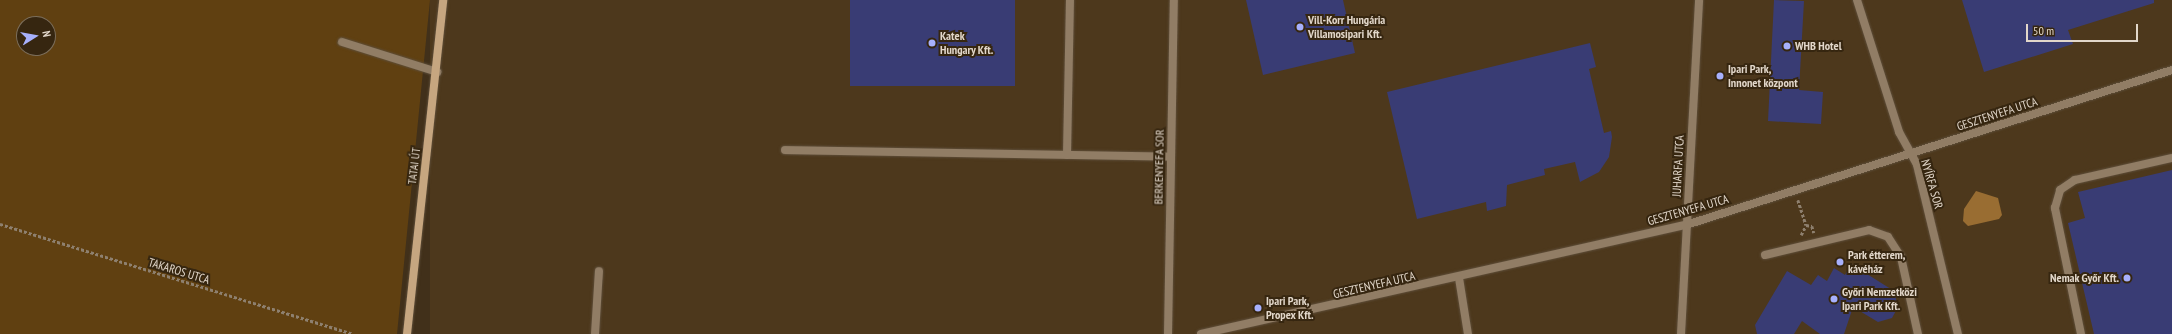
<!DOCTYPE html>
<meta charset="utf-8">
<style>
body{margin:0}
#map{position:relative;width:2172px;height:334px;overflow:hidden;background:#41301a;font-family:"PT Sans Narrow",sans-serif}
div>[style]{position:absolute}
.built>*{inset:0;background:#4d381c;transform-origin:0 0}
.green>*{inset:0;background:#604011}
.water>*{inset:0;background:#996d32}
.building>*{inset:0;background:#393c74;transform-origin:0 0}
.path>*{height:2.5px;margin-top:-1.25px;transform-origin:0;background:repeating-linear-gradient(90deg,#8e806f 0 3px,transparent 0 5px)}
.roads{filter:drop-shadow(0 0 1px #5e4e3a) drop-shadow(0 0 1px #5e4e3a)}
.lane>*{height:8px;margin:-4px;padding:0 4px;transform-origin:4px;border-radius:4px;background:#917d65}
.street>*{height:8px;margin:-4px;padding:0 4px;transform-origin:4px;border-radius:4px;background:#917d65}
.secondary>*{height:8px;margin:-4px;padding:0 4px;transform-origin:4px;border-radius:4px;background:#c6a680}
.dots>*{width:11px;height:11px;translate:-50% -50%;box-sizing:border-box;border:2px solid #362610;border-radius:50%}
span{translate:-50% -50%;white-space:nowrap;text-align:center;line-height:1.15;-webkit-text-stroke:4px #362610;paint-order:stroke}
.poi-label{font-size:12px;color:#e2d7ca;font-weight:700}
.left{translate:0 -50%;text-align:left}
.right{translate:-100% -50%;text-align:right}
.street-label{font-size:12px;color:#e2d7ca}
.north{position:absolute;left:16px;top:16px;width:40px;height:40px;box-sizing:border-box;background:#362610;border:1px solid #7b6d5a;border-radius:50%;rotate:79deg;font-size:11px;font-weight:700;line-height:16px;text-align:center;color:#e2d7ca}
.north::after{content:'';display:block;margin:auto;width:14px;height:18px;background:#a7b0fc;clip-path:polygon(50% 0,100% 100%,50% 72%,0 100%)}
.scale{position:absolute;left:2026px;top:24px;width:112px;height:18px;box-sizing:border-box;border:2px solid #e2d7ca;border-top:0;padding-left:5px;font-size:12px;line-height:14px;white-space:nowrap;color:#e2d7ca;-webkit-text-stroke:3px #362610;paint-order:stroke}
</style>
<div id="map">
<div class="built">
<i style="left:430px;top:0;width:1742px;height:336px"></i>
</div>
<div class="green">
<i style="clip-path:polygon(evenodd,0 0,430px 0,397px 334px,0 334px,0 0,24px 24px,48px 24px,48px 48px,24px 48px,24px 24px)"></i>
</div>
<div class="water">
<i style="clip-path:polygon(1976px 191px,1998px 198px,2002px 215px,1999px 219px,1968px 226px,1963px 221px,1964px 209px)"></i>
</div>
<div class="building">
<i style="left:850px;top:0;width:165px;height:86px"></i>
<i style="clip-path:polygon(1246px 0,1343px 0,1355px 53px,1263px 75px)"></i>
<i style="clip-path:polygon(1774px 0,1804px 1px,1799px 90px,1823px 92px,1821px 124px,1768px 121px)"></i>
<i style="clip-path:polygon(1962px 0,2154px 0,2154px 3px,2068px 30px,2073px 44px,1984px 72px)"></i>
<i style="clip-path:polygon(1590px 43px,1596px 67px,1589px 69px,1604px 133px,1611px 131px,1612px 137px,1609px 157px,1599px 172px,1580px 182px,1575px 162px,1544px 169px,1545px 175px,1507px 185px,1506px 206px,1487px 211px,1486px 202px,1417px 219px,1387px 92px)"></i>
<i style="clip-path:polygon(2172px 170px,2172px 334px,2094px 334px,2068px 223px,2085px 218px,2078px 192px)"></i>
<i style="clip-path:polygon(1851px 264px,1894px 291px,1898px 307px,1892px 318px,1878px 322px,1853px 307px,1844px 334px,1820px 334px,1802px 321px,1794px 334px,1757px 334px,1755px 325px,1787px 271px,1811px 285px,1818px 275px,1827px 281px,1834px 268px,1845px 275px)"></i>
</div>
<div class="path">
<i style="left:1798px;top:200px;width:26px;rotate:72deg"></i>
<i style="left:1806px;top:225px;width:6px;rotate:9deg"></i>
<i style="left:1812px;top:226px;width:7px;rotate:74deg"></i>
<i style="left:0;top:224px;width:370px;rotate:17.3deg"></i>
<i style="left:1801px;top:235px;width:11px;rotate:-63deg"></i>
</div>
<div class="roads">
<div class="lane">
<i style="left:342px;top:42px;width:100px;rotate:17.5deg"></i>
<i style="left:785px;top:150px;width:386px;rotate:1deg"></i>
<i style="left:1067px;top:155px;width:155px;rotate:-88.9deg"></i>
<i style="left:1765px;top:255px;width:107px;rotate:-13.5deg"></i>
<i style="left:1869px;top:230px;width:20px;rotate:20deg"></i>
<i style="left:1888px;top:237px;width:24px;rotate:57deg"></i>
<i style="left:1901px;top:257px;width:79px;rotate:77.6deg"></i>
<i style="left:1459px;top:278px;width:57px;rotate:80.9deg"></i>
<i style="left:595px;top:334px;width:63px;rotate:-86.4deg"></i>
<i style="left:2081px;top:334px;width:129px;rotate:-101.7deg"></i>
<i style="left:2055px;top:208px;width:19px;rotate:-74deg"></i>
<i style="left:2060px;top:190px;width:18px;rotate:-34deg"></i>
<i style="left:2075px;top:180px;width:99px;rotate:-12.8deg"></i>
</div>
<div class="street">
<i style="left:1857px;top:0;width:139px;rotate:72.3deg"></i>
<i style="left:1899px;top:132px;width:38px;rotate:61deg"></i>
<i style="left:1917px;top:165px;width:174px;rotate:76.4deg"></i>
<i style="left:1168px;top:334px;width:334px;rotate:-89deg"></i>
<i style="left:1201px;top:334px;width:497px;rotate:-12.7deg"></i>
<i style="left:1686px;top:225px;width:510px;rotate:-17.69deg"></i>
<i style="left:1681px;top:334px;width:334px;rotate:-86.9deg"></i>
</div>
<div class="secondary">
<i style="left:407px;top:334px;width:336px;rotate:-83.8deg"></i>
</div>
</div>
<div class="dots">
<i style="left:1300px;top:27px;background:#a7b0fc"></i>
<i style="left:932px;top:43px;background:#a7b0fc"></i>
<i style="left:1787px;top:46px;background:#a7b0fc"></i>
<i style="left:1720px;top:76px;background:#a7b0fc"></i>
<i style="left:1840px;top:262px;background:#a7b0fc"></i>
<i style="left:2127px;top:278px;background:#a7b0fc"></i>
<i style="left:1834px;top:299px;background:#a7b0fc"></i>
<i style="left:1258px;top:308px;background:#a7b0fc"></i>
</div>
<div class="poi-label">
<span class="left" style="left:1308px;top:27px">Vill-Korr Hungária<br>Villamosipari Kft.</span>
<span class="left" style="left:940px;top:43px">Katek<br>Hungary Kft.</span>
<span class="left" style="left:1795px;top:46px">WHB Hotel</span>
<span class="left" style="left:1728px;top:76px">Ipari Park,<br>Innonet központ</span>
<span class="left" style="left:1848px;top:262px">Park étterem,<br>kávéház</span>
<span class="right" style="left:2119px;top:278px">Nemak Győr Kft.</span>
<span class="left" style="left:1842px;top:299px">Győri Nemzetközi<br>Ipari Park Kft.</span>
<span class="left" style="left:1266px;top:308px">Ipari Park,<br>Propex Kft.</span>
</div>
<div class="street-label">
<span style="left:1997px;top:114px;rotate:-18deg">GESZTENYEFA UTCA</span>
<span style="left:414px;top:166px;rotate:-83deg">TATAI ÚT</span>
<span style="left:1678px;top:166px;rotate:-87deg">JUHARFA UTCA</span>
<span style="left:1159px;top:167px;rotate:-89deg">BERKENYEFA SOR</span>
<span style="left:1932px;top:184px;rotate:74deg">NYÍRFA SOR</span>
<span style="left:1688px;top:210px;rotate:-16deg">GESZTENYEFA UTCA</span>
<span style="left:179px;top:271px;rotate:17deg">TAKAROS UTCA</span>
<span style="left:1374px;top:285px;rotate:-13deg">GESZTENYEFA UTCA</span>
</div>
<div class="north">N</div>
<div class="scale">50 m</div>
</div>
